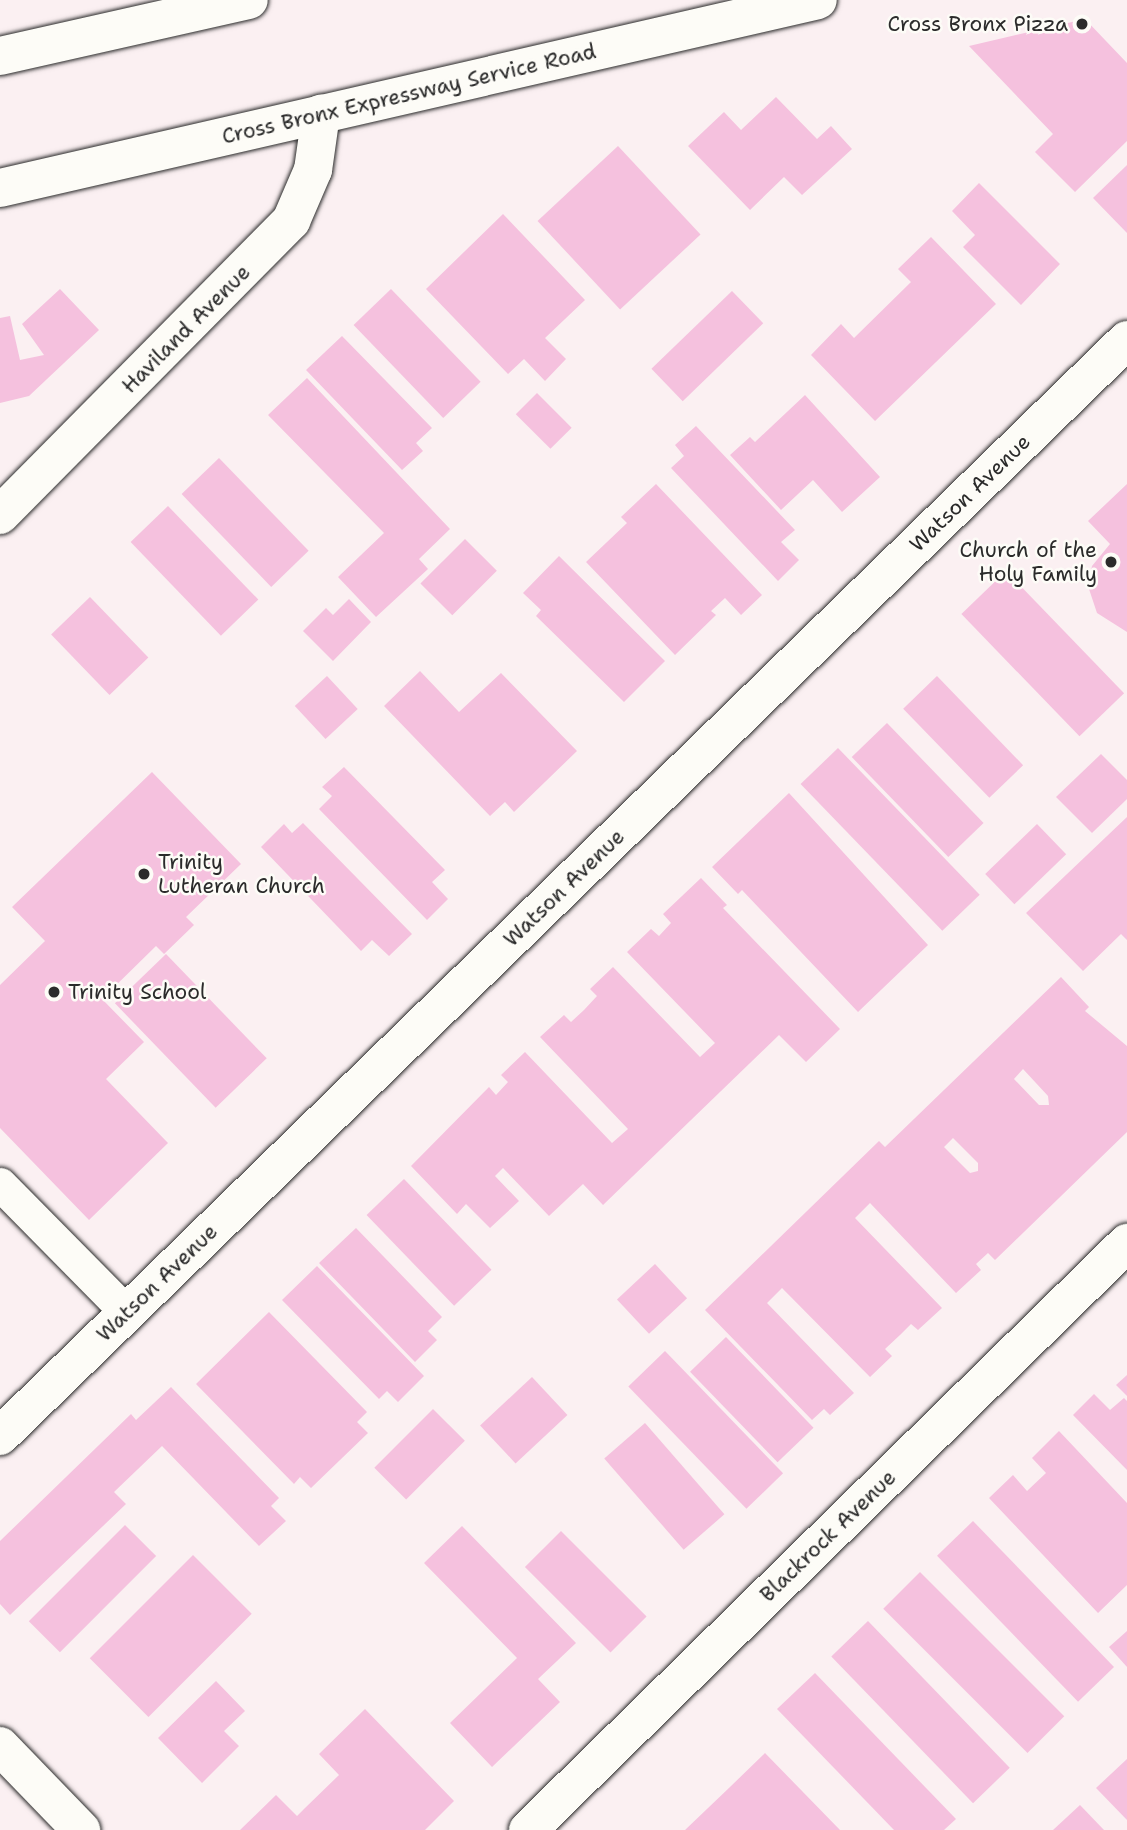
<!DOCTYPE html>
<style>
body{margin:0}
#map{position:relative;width:1127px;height:1830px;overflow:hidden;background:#fbf0f2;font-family:"Shantell Sans",sans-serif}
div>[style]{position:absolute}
.building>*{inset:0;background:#f5c1de;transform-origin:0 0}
.roads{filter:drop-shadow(0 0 2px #2b2b2b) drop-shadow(0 0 2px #2b2b2b)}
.service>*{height:33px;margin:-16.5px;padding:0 16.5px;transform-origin:16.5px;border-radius:16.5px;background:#fdfcf7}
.minor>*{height:38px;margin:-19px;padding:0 19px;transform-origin:19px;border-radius:19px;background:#fdfcf7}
.secondary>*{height:38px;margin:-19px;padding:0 19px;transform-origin:19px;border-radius:19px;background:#fdfcf7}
.motorway>*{height:38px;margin:-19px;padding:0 19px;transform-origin:19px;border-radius:19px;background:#fdfcf7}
.dots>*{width:19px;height:19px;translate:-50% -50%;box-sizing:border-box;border:4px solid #fdfcf7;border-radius:50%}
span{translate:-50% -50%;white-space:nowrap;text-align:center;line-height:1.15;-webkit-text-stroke:5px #fdfcf7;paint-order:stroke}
.poi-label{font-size:21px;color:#2b2b2b}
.right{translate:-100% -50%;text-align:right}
.left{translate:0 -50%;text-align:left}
.street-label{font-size:21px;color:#2b2b2b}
</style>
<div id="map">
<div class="building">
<i style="clip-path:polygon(1085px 19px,1127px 63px,1127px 141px,1075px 192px,1035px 152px,1053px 134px,969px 46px)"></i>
<i style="clip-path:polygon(776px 97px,817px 139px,831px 126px,852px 149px,802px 195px,784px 177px,750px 210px,688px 146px,724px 112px,741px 130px)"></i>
<i style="left:618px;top:146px;width:121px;height:110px;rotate:47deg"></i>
<i style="clip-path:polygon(1127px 165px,1127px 233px,1093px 198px)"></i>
<i style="clip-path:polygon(979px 183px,1060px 264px,1021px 305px,963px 247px,975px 235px,952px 211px)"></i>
<i style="clip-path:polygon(503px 214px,585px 300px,545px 338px,566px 359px,545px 381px,524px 359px,508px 374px,426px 289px)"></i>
<i style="clip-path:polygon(931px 237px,996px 304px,875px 421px,811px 355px,841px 324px,854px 338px,911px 282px,898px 269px)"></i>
<i style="clip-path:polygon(60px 289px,99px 330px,29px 396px,0 403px,0 318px,10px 316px,20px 360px,44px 355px,22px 324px)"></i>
<i style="left:391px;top:289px;width:129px;height:52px;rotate:46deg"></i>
<i style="left:732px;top:291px;width:45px;height:112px;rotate:46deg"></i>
<i style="clip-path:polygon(342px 336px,432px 428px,416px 443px,423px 451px,402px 470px,306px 370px)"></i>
<i style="clip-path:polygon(307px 378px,450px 529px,419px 559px,428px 569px,376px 617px,338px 577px,384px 533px,268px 415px)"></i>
<i style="left:537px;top:393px;width:49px;height:30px;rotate:45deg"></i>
<i style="clip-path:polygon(805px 395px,880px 477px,842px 512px,813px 480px,781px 510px,730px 455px,750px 437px,755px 442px)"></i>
<i style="clip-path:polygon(696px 426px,795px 530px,781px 542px,799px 560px,778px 581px,671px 468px,684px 456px,675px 445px)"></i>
<i style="left:219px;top:458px;width:129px;height:52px;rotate:46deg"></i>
<i style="clip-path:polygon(656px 484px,762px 595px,741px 615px,725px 598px,711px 611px,716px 615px,675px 655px,586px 562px,627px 523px,621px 517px)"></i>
<i style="clip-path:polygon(1127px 484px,1127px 632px,1097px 613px,1088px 586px,1092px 566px,1110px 544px,1088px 521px)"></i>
<i style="left:168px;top:506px;width:130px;height:52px;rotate:46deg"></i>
<i style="left:465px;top:539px;width:45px;height:63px;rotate:45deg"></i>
<i style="clip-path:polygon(559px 556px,665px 661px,624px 702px,536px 616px,541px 610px,523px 593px)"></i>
<i style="left:1006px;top:571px;width:170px;height:62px;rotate:46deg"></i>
<i style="left:90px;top:597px;width:84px;height:54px;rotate:46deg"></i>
<i style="clip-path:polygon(349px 599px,371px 622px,333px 661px,303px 631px,326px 608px,333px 615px)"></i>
<i style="clip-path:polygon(420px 671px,459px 712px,501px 673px,577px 751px,514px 812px,505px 802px,490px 816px,384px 706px)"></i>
<i style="left:327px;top:676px;width:45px;height:44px;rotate:47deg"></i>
<i style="left:937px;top:676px;width:124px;height:47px;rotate:46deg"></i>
<i style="left:887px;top:723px;width:139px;height:49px;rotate:46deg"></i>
<i style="left:838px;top:748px;width:204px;height:52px;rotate:46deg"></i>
<i style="clip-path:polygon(1101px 754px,1127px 780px,1127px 799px,1092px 833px,1056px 797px)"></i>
<i style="clip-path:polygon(344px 767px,445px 870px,432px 882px,448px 899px,427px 920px,319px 809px,332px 796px,322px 787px)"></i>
<i style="clip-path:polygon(152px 772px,241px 864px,186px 917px,194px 925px,164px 954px,156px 946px,102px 999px,144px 1042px,106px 1079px,168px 1143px,89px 1220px,0 1128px,0 985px,45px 941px,12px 907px)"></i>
<i style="clip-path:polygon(789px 793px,928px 945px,858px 1012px,742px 890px,738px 894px,712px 867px)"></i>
<i style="clip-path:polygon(1127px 817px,1127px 940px,1121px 934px,1083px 971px,1026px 913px)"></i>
<i style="clip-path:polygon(303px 823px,412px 934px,389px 956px,372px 940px,361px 951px,261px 847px,284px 824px,292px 833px)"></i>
<i style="left:1037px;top:824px;width:42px;height:72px;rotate:46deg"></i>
<i style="clip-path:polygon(701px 878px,727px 905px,723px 908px,840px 1029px,806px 1062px,779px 1035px,603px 1205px,583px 1184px,549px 1216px,503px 1168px,495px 1176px,519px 1201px,490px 1228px,466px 1204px,457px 1214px,411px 1166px,489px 1087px,496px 1095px,508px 1082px,501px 1075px,525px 1052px,612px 1143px,628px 1129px,540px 1037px,564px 1015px,571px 1022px,584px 1010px,597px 996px,590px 989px,613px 967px,700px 1057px,715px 1043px,627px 952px,651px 929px,659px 936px,671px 923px,663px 914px)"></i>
<i style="left:166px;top:954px;width:145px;height:71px;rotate:46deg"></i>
<i style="clip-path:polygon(evenodd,1061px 977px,1089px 1007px,1085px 1011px,1127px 1046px,1127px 1132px,995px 1260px,988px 1253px,976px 1264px,981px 1270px,956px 1293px,870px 1203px,855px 1218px,942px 1308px,918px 1330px,911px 1324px,900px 1335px,885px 1349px,892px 1356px,870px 1377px,782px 1288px,767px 1303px,854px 1393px,830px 1415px,824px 1409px,812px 1420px,705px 1310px,879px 1141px,885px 1147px,1061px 977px,1023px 1069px,1048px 1096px,1049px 1105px,1039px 1105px,1014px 1079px,1023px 1069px,1061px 977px,953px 1138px,978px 1163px,978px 1171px,970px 1173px,944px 1147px,953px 1138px)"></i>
<i style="left:404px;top:1179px;width:126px;height:52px;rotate:46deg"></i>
<i style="clip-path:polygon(356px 1228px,442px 1317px,428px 1331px,437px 1340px,415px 1362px,319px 1263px)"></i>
<i style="left:655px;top:1264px;width:47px;height:52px;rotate:47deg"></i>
<i style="clip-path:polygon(317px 1266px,424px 1376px,398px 1402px,387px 1391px,379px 1399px,282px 1300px)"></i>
<i style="clip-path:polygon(269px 1312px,367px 1412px,357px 1422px,368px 1433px,311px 1488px,300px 1477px,294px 1484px,196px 1384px)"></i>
<i style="left:726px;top:1337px;width:126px;height:50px;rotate:46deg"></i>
<i style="left:665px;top:1351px;width:170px;height:51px;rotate:46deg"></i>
<i style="clip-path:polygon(1127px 1375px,1127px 1396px,1116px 1385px)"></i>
<i style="left:532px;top:1377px;width:52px;height:71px;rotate:47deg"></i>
<i style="clip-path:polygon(171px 1387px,279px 1498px,271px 1506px,286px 1521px,259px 1546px,162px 1446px,114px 1492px,126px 1504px,10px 1615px,0 1604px,0 1541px,131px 1414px,136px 1420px)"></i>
<i style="clip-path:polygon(1094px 1394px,1110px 1410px,1124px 1398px,1127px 1401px,1127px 1470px,1073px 1415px)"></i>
<i style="left:433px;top:1409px;width:45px;height:83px;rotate:45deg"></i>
<i style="left:645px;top:1423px;width:121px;height:54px;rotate:49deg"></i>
<i style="clip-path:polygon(1059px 1431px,1127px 1503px,1127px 1585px,1098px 1613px,989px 1498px,1013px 1475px,1027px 1491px,1046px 1473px,1032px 1458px)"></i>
<i style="left:973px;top:1521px;width:203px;height:50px;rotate:46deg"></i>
<i style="left:125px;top:1525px;width:44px;height:136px;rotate:45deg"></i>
<i style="clip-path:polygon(462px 1526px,576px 1643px,538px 1679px,560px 1702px,492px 1767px,450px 1723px,517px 1658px,424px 1563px)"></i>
<i style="left:561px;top:1531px;width:121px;height:51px;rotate:45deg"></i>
<i style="left:193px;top:1555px;width:83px;height:146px;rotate:45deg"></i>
<i style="left:920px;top:1572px;width:204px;height:52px;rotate:45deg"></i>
<i style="left:868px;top:1621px;width:204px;height:51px;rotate:46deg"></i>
<i style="clip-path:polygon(1127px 1631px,1127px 1667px,1109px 1647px)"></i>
<i style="clip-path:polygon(815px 1673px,956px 1819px,944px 1830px,894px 1830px,777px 1709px)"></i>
<i style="clip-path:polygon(216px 1681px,245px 1711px,224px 1731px,239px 1746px,202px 1783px,158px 1738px)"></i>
<i style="clip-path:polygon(365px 1709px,454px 1801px,425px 1830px,240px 1830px,276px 1795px,297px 1816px,304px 1809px,339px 1775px,319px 1754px)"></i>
<i style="clip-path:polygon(765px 1753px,840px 1830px,685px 1830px,730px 1787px)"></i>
<i style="clip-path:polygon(1127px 1759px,1127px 1820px,1096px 1788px)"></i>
<i style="clip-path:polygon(1080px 1805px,1104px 1830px,1053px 1830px)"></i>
</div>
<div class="roads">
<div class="service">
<i style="left:0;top:1184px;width:181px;rotate:45.4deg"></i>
</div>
<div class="minor">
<i style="left:0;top:515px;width:414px;rotate:-45.3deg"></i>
<i style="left:291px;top:221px;width:56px;rotate:-66.7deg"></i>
<i style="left:313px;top:170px;width:57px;rotate:-81.9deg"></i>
<i style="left:0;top:1436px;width:1572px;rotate:-44.2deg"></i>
<i style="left:0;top:1746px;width:117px;rotate:46deg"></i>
<i style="left:528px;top:1830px;width:839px;rotate:-44.42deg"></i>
</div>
<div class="secondary">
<i style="left:0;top:188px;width:839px;rotate:-12.94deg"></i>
</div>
<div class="motorway">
<i style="left:0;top:56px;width:255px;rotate:-12.7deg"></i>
</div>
</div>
<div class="dots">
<i style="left:1082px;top:24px;background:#2b2b2b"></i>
<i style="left:1111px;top:562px;background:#2b2b2b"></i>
<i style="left:144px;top:874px;background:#2b2b2b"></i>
<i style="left:54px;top:992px;background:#2b2b2b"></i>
</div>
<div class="poi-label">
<span class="right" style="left:1068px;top:24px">Cross Bronx Pizza</span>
<span class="right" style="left:1097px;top:562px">Church of the<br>Holy Family</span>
<span class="left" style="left:158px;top:874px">Trinity<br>Lutheran Church</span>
<span class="left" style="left:68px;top:992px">Trinity School</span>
</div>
<div class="street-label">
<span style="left:409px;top:94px;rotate:-13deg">Cross Bronx Expressway Service Road</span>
<span style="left:186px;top:329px;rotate:-45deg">Haviland Avenue</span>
<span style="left:970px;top:493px;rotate:-44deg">Watson Avenue</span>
<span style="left:564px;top:888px;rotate:-44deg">Watson Avenue</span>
<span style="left:157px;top:1283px;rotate:-44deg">Watson Avenue</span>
<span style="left:828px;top:1536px;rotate:-44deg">Blackrock Avenue</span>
</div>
</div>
